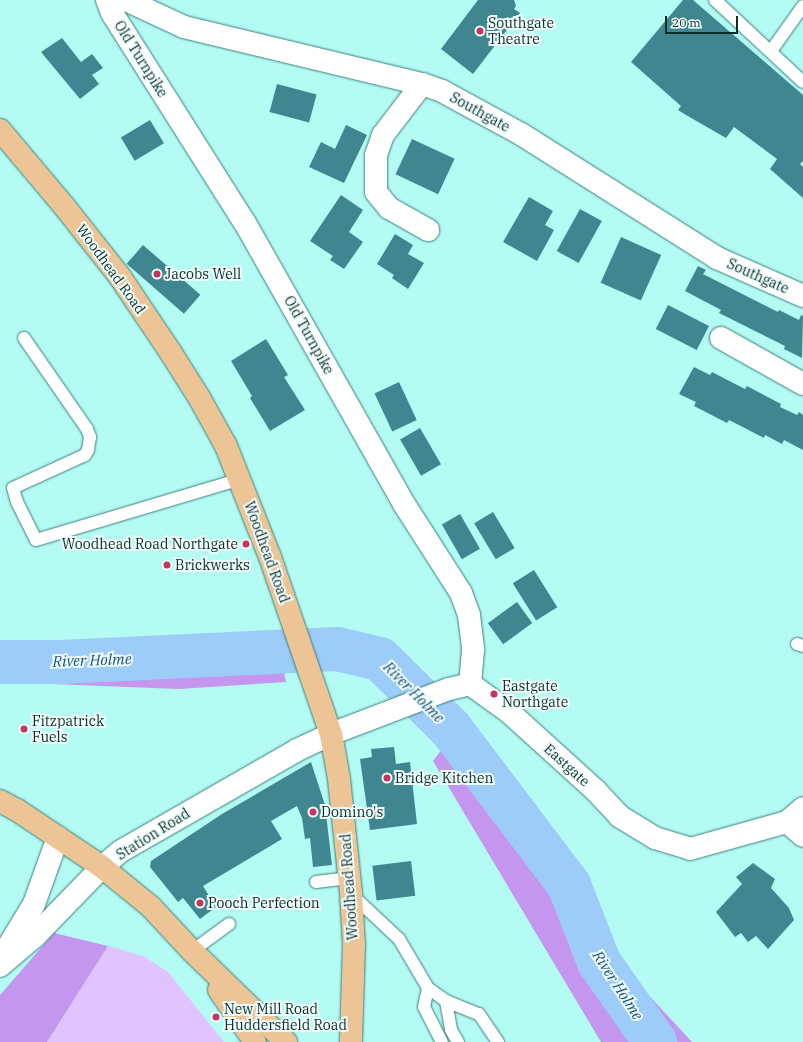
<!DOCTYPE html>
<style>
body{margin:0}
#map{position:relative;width:803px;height:1042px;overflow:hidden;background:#b4fbf4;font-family:"IBM Plex Serif",serif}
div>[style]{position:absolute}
.green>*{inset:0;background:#e1c3ff}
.forest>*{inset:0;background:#c496ee}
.river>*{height:44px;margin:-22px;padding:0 22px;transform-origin:22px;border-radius:22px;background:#9eccf8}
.building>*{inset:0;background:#408690;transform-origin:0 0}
.roads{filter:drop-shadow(0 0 1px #3a817a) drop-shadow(0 0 1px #3a817a)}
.service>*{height:12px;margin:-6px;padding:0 6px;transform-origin:6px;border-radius:6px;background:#fff}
.minor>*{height:22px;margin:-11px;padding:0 11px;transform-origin:11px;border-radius:11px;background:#fff}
.tertiary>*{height:22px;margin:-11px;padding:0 11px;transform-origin:11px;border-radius:11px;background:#fff}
.primary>*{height:22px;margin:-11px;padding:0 11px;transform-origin:11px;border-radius:11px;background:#edc495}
.dots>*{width:11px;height:11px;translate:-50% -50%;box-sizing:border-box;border:2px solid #eefcfa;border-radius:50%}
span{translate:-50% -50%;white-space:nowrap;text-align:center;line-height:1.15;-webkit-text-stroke:4px #eefcfa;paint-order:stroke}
.poi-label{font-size:14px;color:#0e2c29}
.left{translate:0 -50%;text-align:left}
.right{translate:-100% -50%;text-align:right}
.street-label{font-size:14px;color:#0e2c29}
.water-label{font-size:15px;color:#164f7e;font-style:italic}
.scale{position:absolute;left:665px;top:16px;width:73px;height:18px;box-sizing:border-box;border:2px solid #0e2c29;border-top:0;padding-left:5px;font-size:12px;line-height:14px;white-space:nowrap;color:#0e2c29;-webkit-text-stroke:3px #eefcfa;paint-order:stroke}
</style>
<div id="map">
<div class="green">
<i style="clip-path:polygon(108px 946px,143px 956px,168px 972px,224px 1042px,47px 1042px)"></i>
</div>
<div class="forest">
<i style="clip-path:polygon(277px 635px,286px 682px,179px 689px,0 682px,0 649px,90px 647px)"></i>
<i style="clip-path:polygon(465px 719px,548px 831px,629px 974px,692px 1042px,601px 1042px,433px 761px)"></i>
<i style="clip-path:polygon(54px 933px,108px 946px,47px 1042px,0 1042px,0 995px)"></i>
</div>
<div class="river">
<i style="left:0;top:662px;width:61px"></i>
<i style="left:61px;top:662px;width:276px;rotate:-2.7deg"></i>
<i style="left:337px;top:649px;width:44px;rotate:13.1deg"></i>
<i style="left:380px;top:659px;width:100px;rotate:44.6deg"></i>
<i style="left:451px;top:729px;width:196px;rotate:52.9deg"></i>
<i style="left:569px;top:885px;width:83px;rotate:68.7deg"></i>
<i style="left:599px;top:962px;width:98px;rotate:55deg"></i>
</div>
<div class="building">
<i style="clip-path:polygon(478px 0,514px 0,516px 6px,514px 9px,520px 13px,473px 74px,441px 49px)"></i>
<i style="clip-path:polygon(683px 0,693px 0,803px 95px,803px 161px,800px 164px,803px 167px,803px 198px,770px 169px,777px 159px,734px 127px,726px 138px,686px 115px,678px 110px,681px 106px,631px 62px)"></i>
<i style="clip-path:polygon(62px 38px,81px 62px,92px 54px,103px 68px,92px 75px,99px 84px,80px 99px,41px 52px)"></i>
<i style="left:277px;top:84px;width:41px;height:29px;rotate:15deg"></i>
<i style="left:150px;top:120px;width:27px;height:34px;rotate:59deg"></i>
<i style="clip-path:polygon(346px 125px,367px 135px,344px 183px,309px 167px,321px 142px,335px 149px)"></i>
<i style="left:412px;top:139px;width:47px;height:39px;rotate:25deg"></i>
<i style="clip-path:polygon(341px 195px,363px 210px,349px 232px,363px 242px,344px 269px,330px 260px,333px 256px,310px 241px)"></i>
<i style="clip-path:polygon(529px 197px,553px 211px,545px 225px,554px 230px,537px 261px,503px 242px)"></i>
<i style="left:580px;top:209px;width:25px;height:48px;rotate:29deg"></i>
<i style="clip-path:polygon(395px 234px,413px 245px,408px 254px,424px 263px,408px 289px,392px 278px,394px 275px,377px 264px)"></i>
<i style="left:621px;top:237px;width:44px;height:50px;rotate:24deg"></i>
<i style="left:143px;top:245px;width:76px;height:25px;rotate:41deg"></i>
<i style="clip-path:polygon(698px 266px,706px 270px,703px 274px,778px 312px,779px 310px,799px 320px,801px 315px,803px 316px,802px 358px,784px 349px,785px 346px,719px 313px,721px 310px,685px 291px)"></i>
<i style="left:668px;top:305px;width:46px;height:27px;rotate:27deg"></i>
<i style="clip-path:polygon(266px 339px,288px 375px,284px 377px,305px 410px,270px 431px,250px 398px,252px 396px,231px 361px)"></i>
<i style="clip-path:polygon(694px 367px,710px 375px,712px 372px,745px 389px,747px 386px,781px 404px,780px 407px,797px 415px,799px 412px,803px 415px,803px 450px,784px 440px,782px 444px,765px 435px,764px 438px,729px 420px,727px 423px,694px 406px,696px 402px,679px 394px)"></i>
<i style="left:399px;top:382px;width:42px;height:27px;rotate:65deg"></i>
<i style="left:420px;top:428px;width:42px;height:23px;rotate:60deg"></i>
<i style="left:493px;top:512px;width:42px;height:22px;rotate:59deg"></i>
<i style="left:460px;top:514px;width:40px;height:21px;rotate:60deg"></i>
<i style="left:534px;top:570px;width:44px;height:25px;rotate:58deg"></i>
<i style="left:517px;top:602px;width:26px;height:36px;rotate:54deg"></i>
<i style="clip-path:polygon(394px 747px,396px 764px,410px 762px,417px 824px,370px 830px,360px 759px,372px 757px,371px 749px)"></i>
<i style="clip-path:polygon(311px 762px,325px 805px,332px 865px,313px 867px,310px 838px,305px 839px,302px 818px,297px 806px,271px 821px,282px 839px,203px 886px,216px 907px,200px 919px,183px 898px,178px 902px,150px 867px,151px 861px,222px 814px)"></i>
<i style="left:411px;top:861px;width:35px;height:39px;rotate:83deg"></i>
<i style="clip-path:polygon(753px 863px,775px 879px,771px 888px,789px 908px,794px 920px,768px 949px,756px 936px,748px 942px,741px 933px,735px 937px,716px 912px,742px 884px,736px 877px)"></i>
</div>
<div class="roads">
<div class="service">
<i style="left:715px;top:0;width:120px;rotate:43deg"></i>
<i style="left:771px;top:51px;width:55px;rotate:-54.6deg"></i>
<i style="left:24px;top:338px;width:111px;rotate:55.3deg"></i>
<i style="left:87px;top:429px;width:9px;rotate:69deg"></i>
<i style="left:90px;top:437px;width:13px;rotate:99deg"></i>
<i style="left:88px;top:450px;width:6px;rotate:121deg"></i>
<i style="left:85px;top:455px;width:79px;rotate:155.4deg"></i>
<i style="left:13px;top:488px;width:15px;rotate:74deg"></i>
<i style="left:17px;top:502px;width:42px;rotate:63.4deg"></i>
<i style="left:36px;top:540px;width:213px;rotate:-16.6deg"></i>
<i style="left:797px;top:644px;width:6px;rotate:18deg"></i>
<i style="left:316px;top:882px;width:34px;rotate:-7deg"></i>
<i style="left:351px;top:894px;width:66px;rotate:43.2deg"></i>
<i style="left:399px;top:939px;width:57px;rotate:59.4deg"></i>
<i style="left:428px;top:988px;width:22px;rotate:36deg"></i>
<i style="left:446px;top:1001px;width:35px;rotate:22deg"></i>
<i style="left:479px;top:1014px;width:34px;rotate:56deg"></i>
<i style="left:192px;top:951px;width:46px;rotate:-36.1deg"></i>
<i style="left:428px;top:988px;width:19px;rotate:102deg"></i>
<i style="left:424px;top:1007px;width:39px;rotate:63deg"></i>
<i style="left:446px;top:1001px;width:29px;rotate:80deg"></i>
<i style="left:451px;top:1030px;width:14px;rotate:60deg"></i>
</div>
<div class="minor">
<i style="left:422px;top:84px;width:64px;rotate:127.4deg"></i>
<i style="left:383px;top:135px;width:21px;rotate:109deg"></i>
<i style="left:376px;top:155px;width:37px;rotate:90deg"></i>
<i style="left:376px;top:192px;width:21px;rotate:51deg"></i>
<i style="left:389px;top:208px;width:45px;rotate:29.4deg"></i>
<i style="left:721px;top:338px;width:94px;rotate:29.3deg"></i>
<i style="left:787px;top:822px;width:21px;rotate:41deg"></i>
</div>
<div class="tertiary">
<i style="left:107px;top:0;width:14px;rotate:69deg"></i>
<i style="left:112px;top:13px;width:249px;rotate:57.7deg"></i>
<i style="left:245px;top:223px;width:323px;rotate:60.5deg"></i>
<i style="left:404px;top:504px;width:106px;rotate:57.4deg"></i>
<i style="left:461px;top:593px;width:23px;rotate:70deg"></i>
<i style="left:469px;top:615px;width:35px;rotate:83deg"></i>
<i style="left:473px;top:650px;width:34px;rotate:95deg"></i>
<i style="left:126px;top:0;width:64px;rotate:25deg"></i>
<i style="left:184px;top:27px;width:245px;rotate:13.5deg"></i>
<i style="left:422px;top:84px;width:21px;rotate:19deg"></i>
<i style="left:442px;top:91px;width:90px;rotate:28.6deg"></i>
<i style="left:521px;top:134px;width:232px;rotate:32.3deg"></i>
<i style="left:717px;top:258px;width:94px;rotate:23.8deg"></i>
<i style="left:3px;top:955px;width:60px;rotate:-58.7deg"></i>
<i style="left:34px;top:904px;width:71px;rotate:-70.3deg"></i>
<i style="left:0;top:966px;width:46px;rotate:-40.6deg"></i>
<i style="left:35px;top:936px;width:96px;rotate:-45.8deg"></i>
<i style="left:102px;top:867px;width:25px;rotate:-40deg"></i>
<i style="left:121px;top:851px;width:203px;rotate:-29.8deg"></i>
<i style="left:297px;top:750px;width:38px;rotate:-25deg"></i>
<i style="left:331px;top:734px;width:126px;rotate:-20.9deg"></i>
<i style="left:449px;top:689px;width:22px;rotate:-13deg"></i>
<i style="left:470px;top:684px;width:48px;rotate:35.7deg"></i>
<i style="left:509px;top:712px;width:118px;rotate:42.2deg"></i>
<i style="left:596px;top:791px;width:34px;rotate:47deg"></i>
<i style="left:619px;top:816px;width:42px;rotate:31.4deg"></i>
<i style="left:655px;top:838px;width:37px;rotate:17deg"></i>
<i style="left:690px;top:849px;width:101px;rotate:-15.6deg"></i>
<i style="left:787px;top:822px;width:21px;rotate:-41deg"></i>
</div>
<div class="primary">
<i style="left:0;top:130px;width:99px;rotate:49.9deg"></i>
<i style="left:64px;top:206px;width:90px;rotate:51.7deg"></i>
<i style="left:120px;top:277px;width:92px;rotate:56.1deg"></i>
<i style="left:171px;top:353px;width:54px;rotate:57.8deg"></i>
<i style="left:200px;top:399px;width:54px;rotate:61deg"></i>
<i style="left:226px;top:446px;width:119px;rotate:68.4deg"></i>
<i style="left:270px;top:557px;width:187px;rotate:71deg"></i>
<i style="left:331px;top:734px;width:46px;rotate:79.9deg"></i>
<i style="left:339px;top:779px;width:116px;rotate:84deg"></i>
<i style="left:351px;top:894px;width:50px;rotate:86.6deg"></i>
<i style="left:354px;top:944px;width:98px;rotate:91.8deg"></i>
<i style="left:0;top:801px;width:19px;rotate:28deg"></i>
<i style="left:17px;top:810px;width:102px;rotate:33.8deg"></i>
<i style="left:102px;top:867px;width:63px;rotate:39.2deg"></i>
<i style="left:151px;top:907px;width:60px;rotate:47deg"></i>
<i style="left:192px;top:951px;width:131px;rotate:44.1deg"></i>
<i style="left:219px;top:990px;width:63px;rotate:55.3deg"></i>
</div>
</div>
<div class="dots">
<i style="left:480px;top:31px;background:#c43660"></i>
<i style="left:157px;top:274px;background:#c43660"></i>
<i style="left:246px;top:544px;background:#c43660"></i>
<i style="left:167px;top:565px;background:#c43660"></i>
<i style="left:494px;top:694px;background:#c43660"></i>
<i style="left:24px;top:729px;background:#c43660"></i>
<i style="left:387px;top:778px;background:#c43660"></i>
<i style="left:313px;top:812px;background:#c43660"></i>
<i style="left:200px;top:903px;background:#c43660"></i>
<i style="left:216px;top:1017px;background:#c43660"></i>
</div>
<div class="poi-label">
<span class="left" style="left:488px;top:31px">Southgate<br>Theatre</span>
<span class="left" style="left:165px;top:274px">Jacobs Well</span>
<span class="right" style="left:238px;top:544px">Woodhead Road Northgate</span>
<span class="left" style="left:175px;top:565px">Brickwerks</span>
<span class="left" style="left:502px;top:694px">Eastgate<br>Northgate</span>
<span class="left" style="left:32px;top:729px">Fitzpatrick<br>Fuels</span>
<span class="left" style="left:395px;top:778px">Bridge Kitchen</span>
<span class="left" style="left:321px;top:812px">Domino's</span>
<span class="left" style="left:208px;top:903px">Pooch Perfection</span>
<span class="left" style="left:224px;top:1017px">New Mill Road<br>Huddersfield Road</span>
</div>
<div class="street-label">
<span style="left:141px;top:59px;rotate:58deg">Old Turnpike</span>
<span style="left:480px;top:112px;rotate:29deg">Southgate</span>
<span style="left:111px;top:269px;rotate:54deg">Woodhead Road</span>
<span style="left:758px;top:276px;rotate:24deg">Southgate</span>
<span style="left:309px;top:335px;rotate:61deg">Old Turnpike</span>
<span style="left:267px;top:552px;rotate:70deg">Woodhead Road</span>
<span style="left:567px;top:765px;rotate:42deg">Eastgate</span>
<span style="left:153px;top:834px;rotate:-32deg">Station Road</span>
<span style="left:349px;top:887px;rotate:-94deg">Woodhead Road</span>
</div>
<div class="water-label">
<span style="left:92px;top:660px;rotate:-2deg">River Holme</span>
<span style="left:414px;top:692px;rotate:45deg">River Holme</span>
<span style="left:618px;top:985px;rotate:57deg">River Holme</span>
</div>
<div class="scale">20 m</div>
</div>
